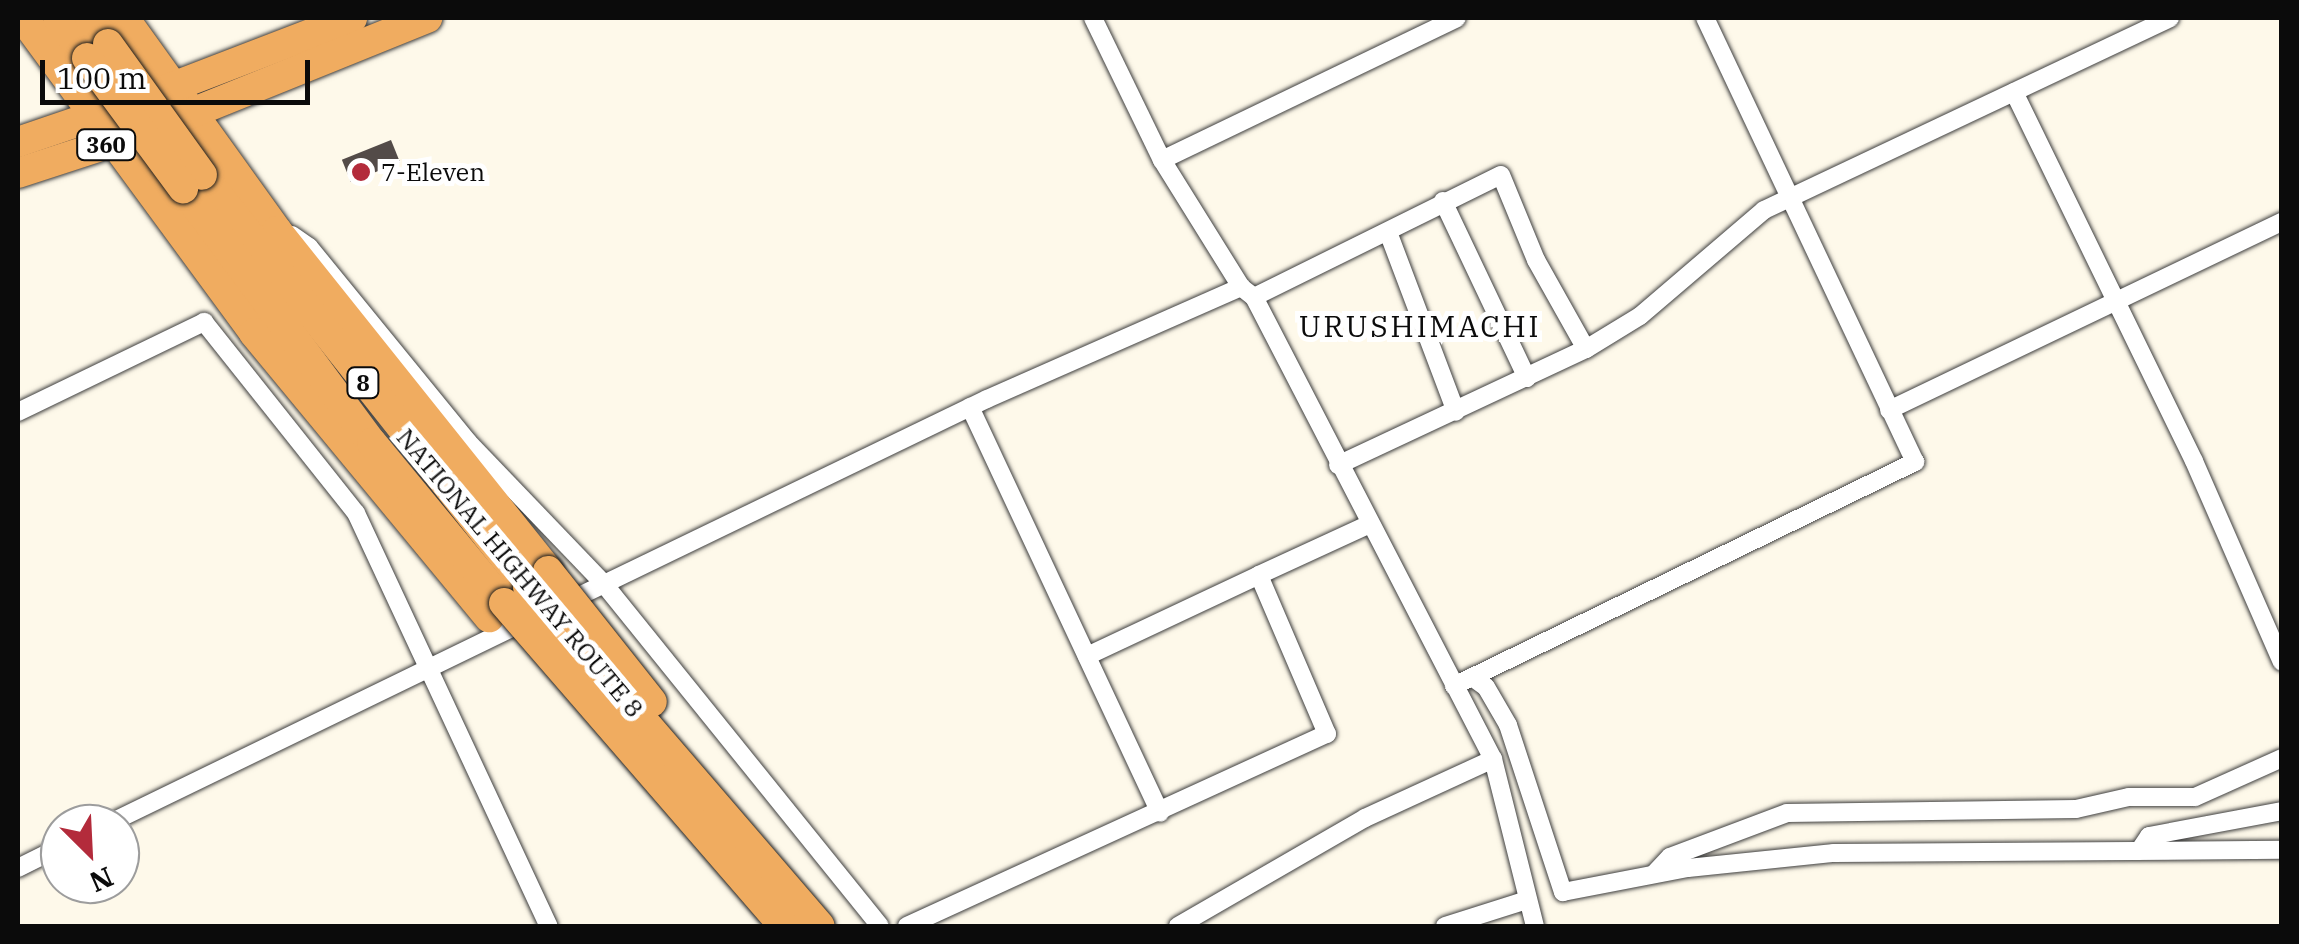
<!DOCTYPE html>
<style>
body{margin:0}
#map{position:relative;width:2299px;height:944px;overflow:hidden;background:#fef9ea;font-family:"IBM Plex Serif",serif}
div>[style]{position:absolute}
.building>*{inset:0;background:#534b48;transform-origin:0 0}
.roads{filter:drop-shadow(0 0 2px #3e3e3e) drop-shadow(0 0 2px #3e3e3e)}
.minor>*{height:18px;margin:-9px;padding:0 9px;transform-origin:9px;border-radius:9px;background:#fff}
.trunk>*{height:30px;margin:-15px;padding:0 15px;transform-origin:15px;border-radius:15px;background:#f0ac60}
.bridges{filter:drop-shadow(0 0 2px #1c1c1c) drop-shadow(0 0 2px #1c1c1c)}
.trunk-bridge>*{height:30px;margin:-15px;padding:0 15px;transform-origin:15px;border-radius:15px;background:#f0ac60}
.dots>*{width:28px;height:28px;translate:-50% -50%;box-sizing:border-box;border:5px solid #fff;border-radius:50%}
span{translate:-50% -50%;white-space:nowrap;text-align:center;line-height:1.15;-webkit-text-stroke:10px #fff;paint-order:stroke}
.shield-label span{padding:2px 8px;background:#fff;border:2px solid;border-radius:8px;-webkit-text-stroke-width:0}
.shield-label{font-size:22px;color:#0b0b0b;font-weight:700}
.poi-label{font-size:25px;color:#0b0b0b}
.left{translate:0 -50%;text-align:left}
.street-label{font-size:25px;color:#0b0b0b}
.quarter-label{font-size:30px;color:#0b0b0b;letter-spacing:2.5px}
.frame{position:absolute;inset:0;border:20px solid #0b0b0b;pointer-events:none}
.north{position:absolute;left:40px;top:804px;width:100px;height:100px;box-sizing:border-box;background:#fff;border:2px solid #9d9d9d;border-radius:50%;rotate:156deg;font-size:28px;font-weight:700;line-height:40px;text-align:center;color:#0b0b0b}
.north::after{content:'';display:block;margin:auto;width:35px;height:45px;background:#b32b3b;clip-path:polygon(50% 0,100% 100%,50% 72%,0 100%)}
.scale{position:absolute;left:40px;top:60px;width:270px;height:45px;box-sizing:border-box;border:5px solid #0b0b0b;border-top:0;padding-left:12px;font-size:30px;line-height:35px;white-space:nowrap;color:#0b0b0b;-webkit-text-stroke:8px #fff;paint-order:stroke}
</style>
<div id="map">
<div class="building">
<i style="left:391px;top:140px;width:24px;height:53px;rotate:68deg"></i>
</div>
<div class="roads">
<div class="minor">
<i style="left:1093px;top:18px;width:158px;rotate:64.1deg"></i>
<i style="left:1162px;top:160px;width:150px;rotate:58.1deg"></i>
<i style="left:1241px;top:287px;width:16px;rotate:38deg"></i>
<i style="left:1254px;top:297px;width:520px;rotate:62.65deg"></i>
<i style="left:1493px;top:759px;width:172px;rotate:75.9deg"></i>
<i style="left:2014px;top:92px;width:411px;rotate:64deg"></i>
<i style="left:2194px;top:461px;width:219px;rotate:66.4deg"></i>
<i style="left:1162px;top:160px;width:327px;rotate:-25.7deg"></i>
<i style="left:1443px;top:201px;width:196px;rotate:64.6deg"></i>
<i style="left:1388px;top:232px;width:192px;rotate:69.3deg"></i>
<i style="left:292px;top:235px;width:21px;rotate:35deg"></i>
<i style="left:309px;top:247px;width:252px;rotate:50.8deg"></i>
<i style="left:468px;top:442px;width:197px;rotate:46.2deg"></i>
<i style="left:604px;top:584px;width:439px;rotate:51.1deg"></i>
<i style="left:1254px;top:297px;width:275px;rotate:-26.3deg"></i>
<i style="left:1501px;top:175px;width:92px;rotate:67.6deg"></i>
<i style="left:1536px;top:260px;width:102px;rotate:60.7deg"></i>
<i style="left:970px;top:407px;width:448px;rotate:64.9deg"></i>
<i style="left:1889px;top:410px;width:436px;rotate:-25.6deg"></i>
<i style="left:18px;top:412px;width:207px;rotate:-25.8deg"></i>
<i style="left:204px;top:322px;width:244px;rotate:51.5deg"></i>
<i style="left:356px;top:513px;width:456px;rotate:65deg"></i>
<i style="left:1338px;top:465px;width:274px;rotate:-25.1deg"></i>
<i style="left:1586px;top:349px;width:63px;rotate:-31.4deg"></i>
<i style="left:1640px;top:316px;width:163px;rotate:-40.5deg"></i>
<i style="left:1764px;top:210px;width:449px;rotate:-25.3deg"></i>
<i style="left:567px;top:602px;width:466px;rotate:-25.8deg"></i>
<i style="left:987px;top:399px;width:278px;rotate:-23.8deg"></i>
<i style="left:1087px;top:656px;width:190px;rotate:-25.2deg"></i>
<i style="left:1472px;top:677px;width:17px;rotate:36deg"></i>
<i style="left:1486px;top:687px;width:44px;rotate:59.9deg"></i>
<i style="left:1508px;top:725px;width:176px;rotate:71.8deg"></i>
<i style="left:1563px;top:892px;width:127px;rotate:-10.9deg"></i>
<i style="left:1688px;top:868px;width:147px;rotate:-5.9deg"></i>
<i style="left:1834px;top:853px;width:448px;rotate:-0.4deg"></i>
<i style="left:1454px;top:686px;width:513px;rotate:-25.92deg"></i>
<i style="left:1915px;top:462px;width:491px;rotate:-115.3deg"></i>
<i style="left:108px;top:824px;width:469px;rotate:-25.9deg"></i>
<i style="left:2139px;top:851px;width:18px;rotate:-56deg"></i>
<i style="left:2149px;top:836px;width:135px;rotate:-10.6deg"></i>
<i style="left:18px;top:868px;width:47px;rotate:-26.6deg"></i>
<i style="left:1655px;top:873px;width:22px;rotate:-47deg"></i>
<i style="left:1670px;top:857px;width:125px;rotate:-20.6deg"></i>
<i style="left:1787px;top:813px;width:289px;rotate:-0.8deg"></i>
<i style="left:2076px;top:809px;width:54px;rotate:-12.8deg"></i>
<i style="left:2129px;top:797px;width:66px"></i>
<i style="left:2195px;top:797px;width:95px;rotate:-24.1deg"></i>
<i style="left:907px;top:926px;width:462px;rotate:-24.6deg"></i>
<i style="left:1327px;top:734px;width:173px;rotate:-113.2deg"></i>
<i style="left:1259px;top:575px;width:122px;rotate:-24.7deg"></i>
<i style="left:1178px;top:926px;width:216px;rotate:-30deg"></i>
<i style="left:1365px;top:818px;width:141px;rotate:-24.7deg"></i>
<i style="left:1445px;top:926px;width:86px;rotate:-17.6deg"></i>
</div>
<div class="trunk">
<i style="left:23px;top:18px;width:391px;rotate:53.7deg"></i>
<i style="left:254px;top:333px;width:369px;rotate:50.4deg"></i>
<i style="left:58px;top:18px;width:49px;rotate:54.1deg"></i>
<i style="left:90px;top:18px;width:32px;rotate:55deg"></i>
<i style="left:124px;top:18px;width:262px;rotate:54.3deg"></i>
<i style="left:277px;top:231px;width:435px;rotate:51.4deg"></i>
<i style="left:157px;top:93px;width:209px;rotate:-21deg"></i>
<i style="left:177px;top:119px;width:270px;rotate:-22deg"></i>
<i style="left:18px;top:142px;width:96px;rotate:-18.8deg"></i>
<i style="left:18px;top:173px;width:117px;rotate:-18deg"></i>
<i style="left:202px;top:175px;width:525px;rotate:51.65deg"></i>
<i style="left:183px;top:188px;width:317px;rotate:53.5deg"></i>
<i style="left:372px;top:443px;width:207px;rotate:50.5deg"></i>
</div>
</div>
<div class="bridges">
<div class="trunk-bridge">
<i style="left:108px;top:44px;width:161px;rotate:54.3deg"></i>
<i style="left:87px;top:58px;width:162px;rotate:53.6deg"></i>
<i style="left:548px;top:571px;width:167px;rotate:51.6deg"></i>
<i style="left:528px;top:587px;width:447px;rotate:49.3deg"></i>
<i style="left:504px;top:603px;width:427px;rotate:49.1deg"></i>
</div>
</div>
<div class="dots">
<i style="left:361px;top:172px;background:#b32b3b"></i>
</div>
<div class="shield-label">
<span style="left:106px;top:145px">360</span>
<span style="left:363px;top:383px">8</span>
</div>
<div class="poi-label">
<span class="left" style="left:381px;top:172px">7-Eleven</span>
</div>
<div class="street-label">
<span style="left:520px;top:573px;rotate:50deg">NATIONAL HIGHWAY ROUTE 8</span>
</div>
<div class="quarter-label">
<span style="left:1420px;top:326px">URUSHIMACHI</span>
</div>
<div class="frame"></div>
<div class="north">N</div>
<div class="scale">100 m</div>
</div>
